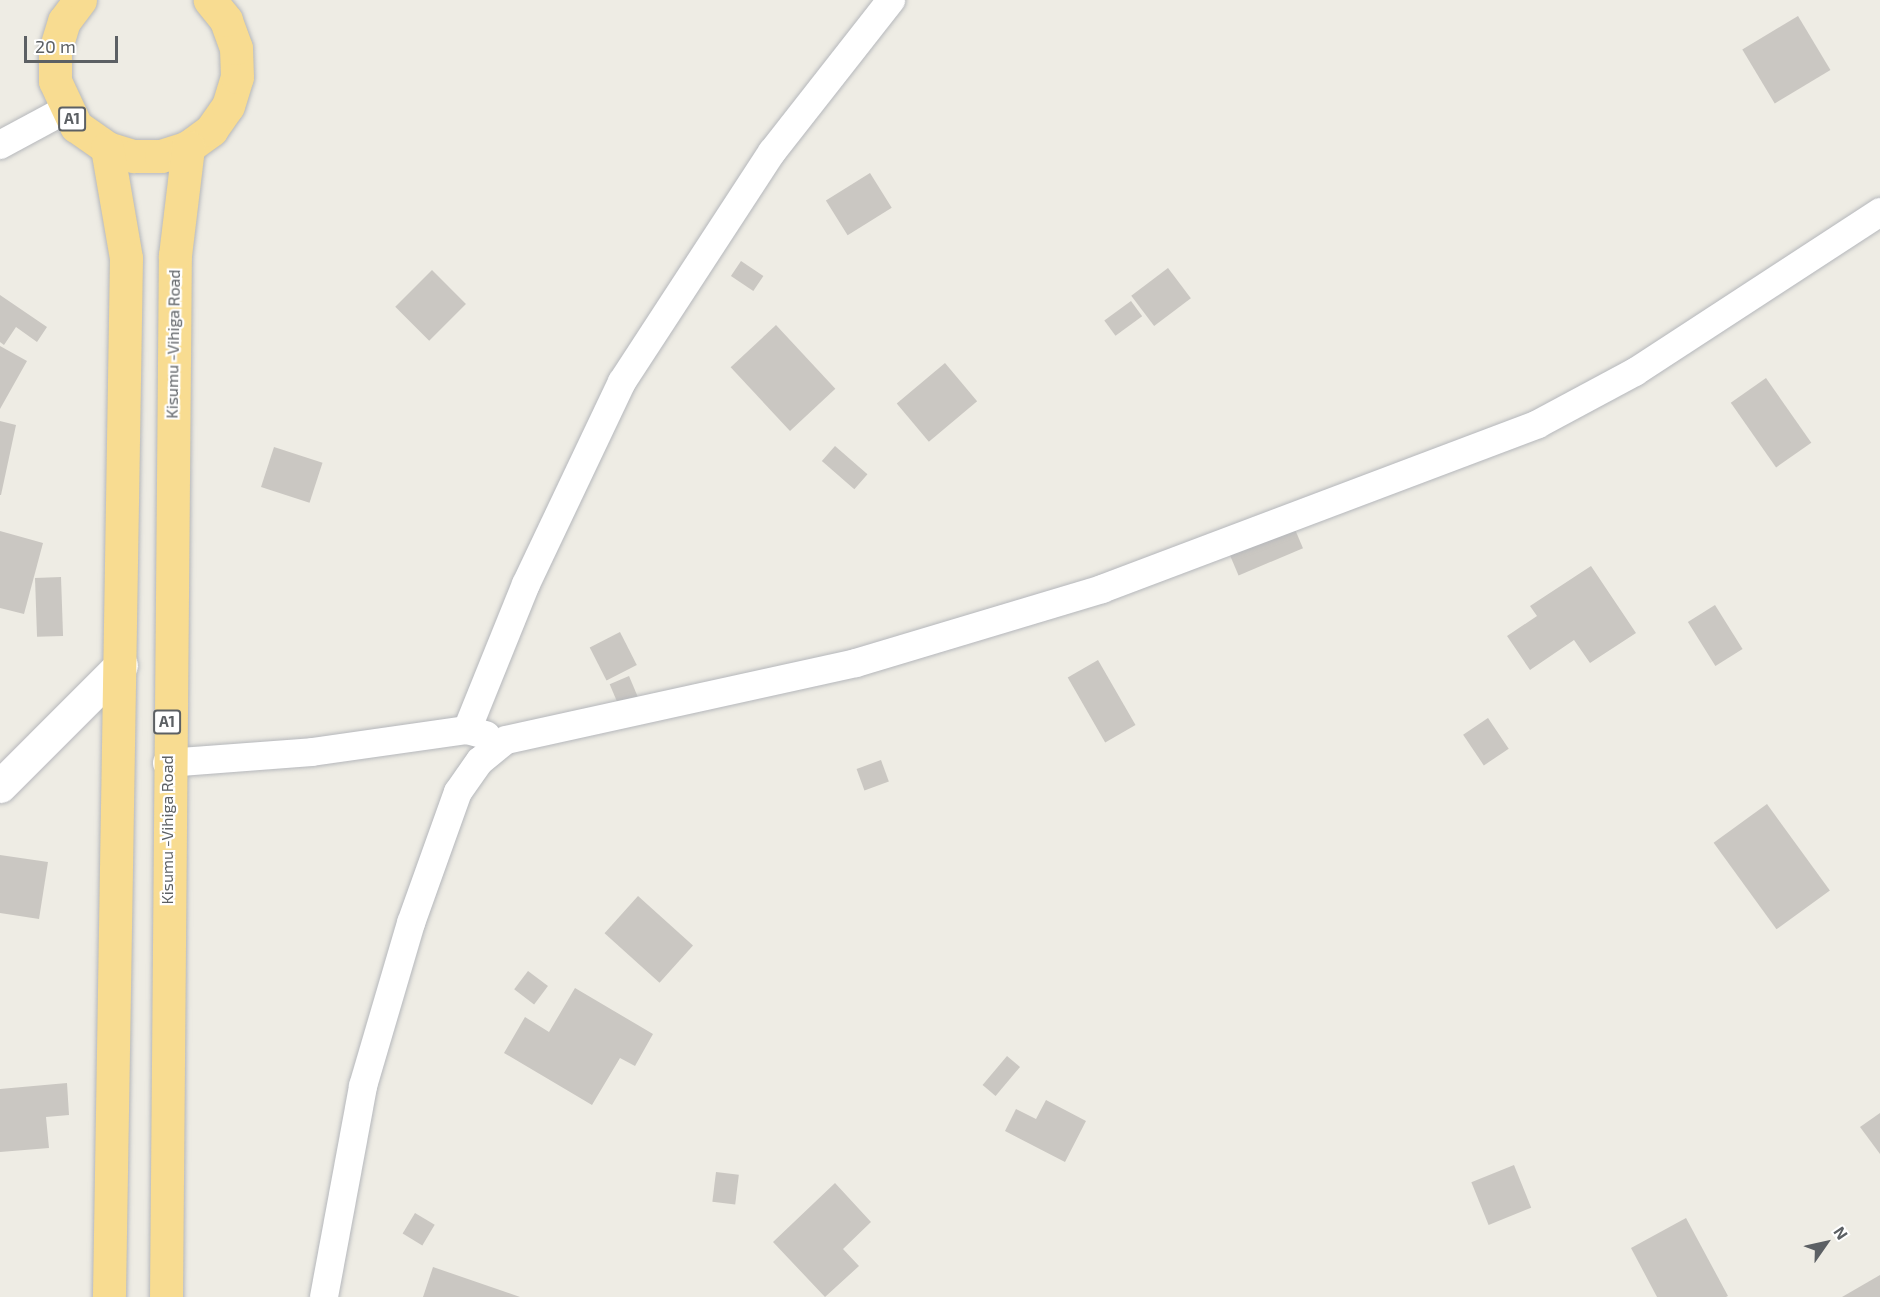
<!DOCTYPE html>
<style>
body{margin:0}
#map{position:relative;width:1880px;height:1297px;overflow:hidden;background:#eeece4;font-family:"Exo 2",sans-serif}
div>[style]{position:absolute}
.building>*{inset:0;background:#cac7c2;transform-origin:0 0}
.roads{filter:drop-shadow(0 0 2px #b5b7bb) drop-shadow(0 0 2px #b5b7bb)}
.street>*{height:28px;margin:-14px;padding:0 14px;transform-origin:14px;border-radius:14px;background:#fff}
.secondary>*{height:33px;margin:-16.5px;padding:0 16.5px;transform-origin:16.5px;border-radius:16.5px;background:#fff}
.highway>*{height:33px;margin:-16.5px;padding:0 16.5px;transform-origin:16.5px;border-radius:16.5px;background:#f8dc91}
span{translate:-50% -50%;white-space:nowrap;text-align:center;line-height:1.15;-webkit-text-stroke:4.5px #fff;paint-order:stroke}
.shield-label span{padding:2px 4px;background:#fff;border:2px solid;border-radius:4px;-webkit-text-stroke-width:0}
.shield-label{font-size:15px;color:#5c6064;font-weight:700}
.street-label{font-size:16px;color:#5c6064}
.north{position:absolute;left:1796px;top:1213px;width:60px;height:60px;-webkit-text-stroke:4px #fff;paint-order:stroke;rotate:56deg;font-size:16px;font-weight:700;line-height:24px;text-align:center;color:#5c6064}
.north::after{content:'';display:block;margin:auto;width:21px;height:27px;background:#5c6064;clip-path:polygon(50% 0,100% 100%,50% 72%,0 100%)}
.scale{position:absolute;left:24px;top:36px;width:94px;height:27px;box-sizing:border-box;border:3px solid #5c6064;border-top:0;padding-left:8px;font-size:18px;line-height:21px;white-space:nowrap;color:#5c6064;-webkit-text-stroke:4px #fff;paint-order:stroke}
</style>
<div id="map">
<div class="building">
<i style="left:1798px;top:16px;width:63px;height:65px;rotate:59deg"></i>
<i style="left:870px;top:173px;width:41px;height:52px;rotate:58deg"></i>
<i style="left:741px;top:261px;width:27px;height:18px;rotate:34deg"></i>
<i style="left:1168px;top:268px;width:38px;height:46px;rotate:53deg"></i>
<i style="left:432px;top:270px;width:48px;height:52px;rotate:45deg"></i>
<i style="clip-path:polygon(0 295px,47px 327px,37px 342px,16px 327px,4px 345px,0 342px)"></i>
<i style="left:1131px;top:301px;width:19px;height:33px;rotate:54deg"></i>
<i style="left:776px;top:325px;width:87px;height:62px;rotate:47deg"></i>
<i style="clip-path:polygon(0 346px,27px 361px,0 409px)"></i>
<i style="left:945px;top:363px;width:50px;height:63px;rotate:50deg"></i>
<i style="left:1766px;top:378px;width:79px;height:43px;rotate:55deg"></i>
<i style="clip-path:polygon(0 421px,16px 425px,1px 495px,0 495px)"></i>
<i style="left:835px;top:446px;width:43px;height:20px;rotate:41deg"></i>
<i style="left:274px;top:447px;width:51px;height:42px;rotate:18deg"></i>
<i style="left:1294px;top:527px;width:23px;height:70px;rotate:67deg"></i>
<i style="clip-path:polygon(0 531px,43px 543px,24px 614px,0 608px)"></i>
<i style="clip-path:polygon(1591px 566px,1636px 633px,1590px 663px,1574px 640px,1530px 670px,1507px 636px,1537px 616px,1530px 606px)"></i>
<i style="left:61px;top:577px;width:59px;height:26px;rotate:88deg"></i>
<i style="left:1715px;top:605px;width:52px;height:32px;rotate:58deg"></i>
<i style="left:620px;top:632px;width:37px;height:34px;rotate:63deg"></i>
<i style="left:1098px;top:660px;width:75px;height:35px;rotate:60deg"></i>
<i style="left:629px;top:676px;width:23px;height:21px;rotate:67deg"></i>
<i style="left:1488px;top:718px;width:37px;height:30px;rotate:56deg"></i>
<i style="left:881px;top:760px;width:23px;height:26px;rotate:70deg"></i>
<i style="left:1767px;top:804px;width:107px;height:66px;rotate:54deg"></i>
<i style="clip-path:polygon(0 855px,48px 862px,39px 919px,0 913px)"></i>
<i style="left:638px;top:896px;width:74px;height:50px;rotate:42deg"></i>
<i style="left:528px;top:971px;width:25px;height:23px;rotate:37deg"></i>
<i style="clip-path:polygon(575px 988px,653px 1034px,635px 1066px,620px 1058px,592px 1105px,504px 1053px,525px 1017px,549px 1032px)"></i>
<i style="left:1007px;top:1056px;width:17px;height:38px;rotate:40deg"></i>
<i style="clip-path:polygon(67px 1083px,69px 1115px,46px 1117px,49px 1148px,0 1152px,0 1089px)"></i>
<i style="clip-path:polygon(1046px 1100px,1086px 1121px,1065px 1162px,1005px 1131px,1016px 1109px,1036px 1119px)"></i>
<i style="clip-path:polygon(1880px 1113px,1880px 1154px,1860px 1127px)"></i>
<i style="left:1514px;top:1165px;width:46px;height:46px;rotate:68deg"></i>
<i style="left:716px;top:1172px;width:23px;height:30px;rotate:7deg"></i>
<i style="clip-path:polygon(835px 1183px,871px 1222px,843px 1249px,859px 1266px,825px 1297px,773px 1242px)"></i>
<i style="left:415px;top:1213px;width:23px;height:24px;rotate:31deg"></i>
<i style="clip-path:polygon(1686px 1218px,1728px 1296px,1726px 1297px,1657px 1297px,1631px 1248px)"></i>
<i style="clip-path:polygon(433px 1267px,520px 1297px,423px 1297px)"></i>
<i style="clip-path:polygon(1880px 1275px,1880px 1297px,1842px 1297px)"></i>
</div>
<div class="roads">
<div class="street">
<i style="left:0;top:145px;width:74px;rotate:-28.3deg"></i>
<i style="left:467px;top:730px;width:157px;rotate:-68deg"></i>
<i style="left:526px;top:584px;width:224px;rotate:-64.6deg"></i>
<i style="left:622px;top:382px;width:275px;rotate:-56.9deg"></i>
<i style="left:772px;top:152px;width:193px;rotate:-51.9deg"></i>
<i style="left:167px;top:763px;width:145px;rotate:-4.3deg"></i>
<i style="left:312px;top:752px;width:157px;rotate:-8.1deg"></i>
<i style="left:467px;top:730px;width:20px;rotate:15deg"></i>
<i style="left:324px;top:1297px;width:215px;rotate:-79.5deg"></i>
<i style="left:363px;top:1086px;width:170px;rotate:-73.6deg"></i>
<i style="left:411px;top:923px;width:139px;rotate:-70.3deg"></i>
<i style="left:458px;top:792px;width:38px;rotate:-55deg"></i>
<i style="left:480px;top:761px;width:33px;rotate:-39deg"></i>
<i style="left:506px;top:740px;width:358px;rotate:-12.4deg"></i>
<i style="left:856px;top:663px;width:257px;rotate:-16.7deg"></i>
<i style="left:1102px;top:589px;width:466px;rotate:-20.7deg"></i>
<i style="left:1538px;top:424px;width:110px;rotate:-28.2deg"></i>
<i style="left:1635px;top:372px;width:293px;rotate:-33.1deg"></i>
</div>
<div class="secondary">
<i style="left:0;top:786px;width:171px;rotate:-45deg"></i>
</div>
<div class="highway">
<i style="left:80px;top:0;width:26px;rotate:127deg"></i>
<i style="left:64px;top:21px;width:30px;rotate:107deg"></i>
<i style="left:55px;top:50px;width:31px;rotate:90deg"></i>
<i style="left:55px;top:81px;width:50px;rotate:65deg"></i>
<i style="left:76px;top:126px;width:38px;rotate:35deg"></i>
<i style="left:107px;top:148px;width:28px;rotate:17deg"></i>
<i style="left:134px;top:156px;width:27px"></i>
<i style="left:161px;top:156px;width:28px;rotate:-18deg"></i>
<i style="left:188px;top:147px;width:29px;rotate:-36deg"></i>
<i style="left:211px;top:130px;width:29px;rotate:-55deg"></i>
<i style="left:228px;top:106px;width:30px;rotate:-73deg"></i>
<i style="left:237px;top:77px;width:29px;rotate:-92deg"></i>
<i style="left:236px;top:48px;width:30px;rotate:-110deg"></i>
<i style="left:226px;top:20px;width:26px;rotate:-129deg"></i>
<i style="left:107px;top:148px;width:112px;rotate:80.2deg"></i>
<i style="left:126px;top:258px;width:1039px;rotate:90.94deg"></i>
<i style="left:166px;top:1297px;width:1042px;rotate:-89.51deg"></i>
<i style="left:175px;top:255px;width:109px;rotate:-83.1deg"></i>
</div>
</div>
<div class="shield-label">
<span style="left:72px;top:119px">A1</span>
<span style="left:167px;top:722px">A1</span>
</div>
<div class="street-label">
<span style="left:173px;top:344px;rotate:-89deg">Kisumu -Vihiga Road</span>
<span style="left:167px;top:830px;rotate:-90deg">Kisumu -Vihiga Road</span>
</div>
<div class="north">N</div>
<div class="scale">20 m</div>
</div>
